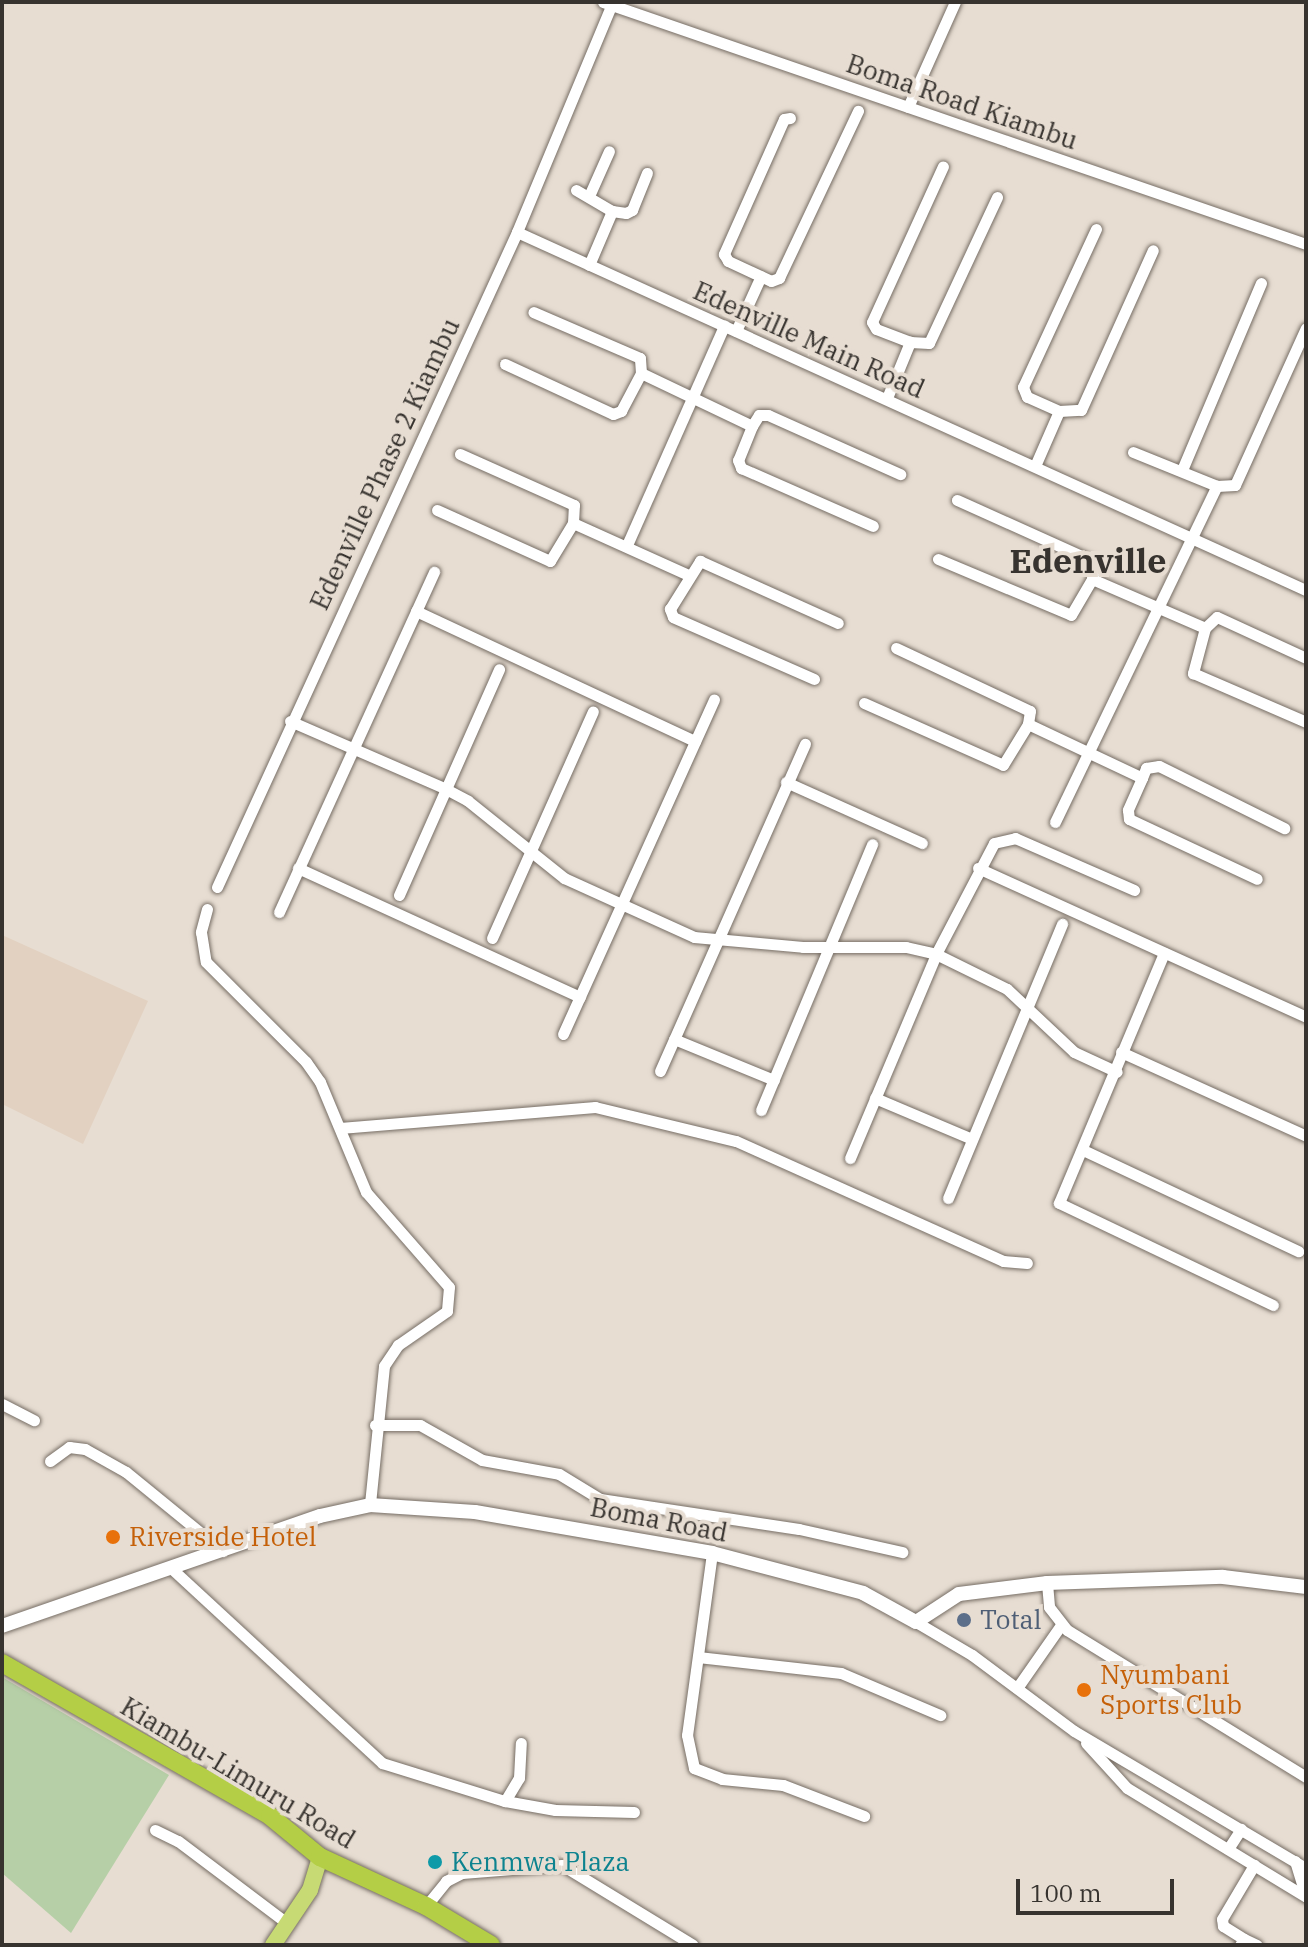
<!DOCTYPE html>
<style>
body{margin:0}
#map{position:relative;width:1308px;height:1947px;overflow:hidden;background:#e7ddd2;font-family:"IBM Plex Serif",serif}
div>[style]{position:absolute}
.built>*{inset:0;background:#e2d1c1}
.green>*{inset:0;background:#b6cfa7}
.roads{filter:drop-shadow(0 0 2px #766d64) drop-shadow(0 0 2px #766d64)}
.minor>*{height:11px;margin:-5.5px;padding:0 5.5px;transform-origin:5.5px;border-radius:5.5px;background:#fff}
.secondary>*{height:14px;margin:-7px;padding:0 7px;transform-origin:7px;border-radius:7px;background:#fff}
.primary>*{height:16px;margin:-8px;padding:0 8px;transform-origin:8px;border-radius:8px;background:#c7da74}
.trunk>*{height:18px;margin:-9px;padding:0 9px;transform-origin:9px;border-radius:9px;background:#b4ce46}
.dots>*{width:22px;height:22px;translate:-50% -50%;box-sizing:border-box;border:4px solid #e7ddd2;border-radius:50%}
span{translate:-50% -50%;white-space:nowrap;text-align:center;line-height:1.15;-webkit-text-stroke:8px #e7ddd2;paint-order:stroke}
.street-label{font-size:26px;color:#37332f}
.food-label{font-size:26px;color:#c56008}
.left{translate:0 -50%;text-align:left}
.service-label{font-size:26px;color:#4e5e75}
.culture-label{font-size:26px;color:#0d838f}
.district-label{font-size:34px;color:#37332f;font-weight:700}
.frame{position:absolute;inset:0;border:4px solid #37332f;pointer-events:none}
.scale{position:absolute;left:1016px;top:1879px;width:158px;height:36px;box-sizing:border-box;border:4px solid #37332f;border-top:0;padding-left:10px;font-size:24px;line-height:28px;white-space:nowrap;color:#37332f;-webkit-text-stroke:6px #e7ddd2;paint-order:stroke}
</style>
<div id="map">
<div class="built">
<i style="clip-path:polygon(2px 935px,148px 1001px,83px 1144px,2px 1104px)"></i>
</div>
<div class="green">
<i style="clip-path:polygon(2px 1677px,169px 1775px,71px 1933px,2px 1873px)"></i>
</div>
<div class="roads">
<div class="minor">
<i style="left:603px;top:2px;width:743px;rotate:19deg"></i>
<i style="left:611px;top:6px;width:245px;rotate:112.6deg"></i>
<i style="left:517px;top:232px;width:866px;rotate:24.41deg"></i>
<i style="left:908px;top:107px;width:115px;rotate:-65.9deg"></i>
<i style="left:790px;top:118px;width:6px;rotate:171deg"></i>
<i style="left:784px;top:119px;width:148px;rotate:114deg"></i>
<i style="left:724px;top:254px;width:8px;rotate:60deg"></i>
<i style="left:728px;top:261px;width:47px;rotate:24.9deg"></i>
<i style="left:771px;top:281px;width:9px;rotate:-21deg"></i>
<i style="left:779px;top:278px;width:185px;rotate:-64.7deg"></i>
<i style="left:576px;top:190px;width:42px;rotate:30.3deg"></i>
<i style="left:612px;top:211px;width:14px;rotate:8deg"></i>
<i style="left:626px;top:213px;width:7px;rotate:-27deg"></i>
<i style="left:632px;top:210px;width:40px;rotate:-68deg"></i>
<i style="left:589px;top:196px;width:49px;rotate:-66deg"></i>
<i style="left:589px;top:265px;width:59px;rotate:-66.9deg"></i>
<i style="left:736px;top:331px;width:60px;rotate:-65.6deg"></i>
<i style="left:910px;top:342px;width:19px;rotate:3deg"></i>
<i style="left:929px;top:343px;width:161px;rotate:-65deg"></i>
<i style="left:505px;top:364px;width:119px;rotate:24.8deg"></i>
<i style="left:613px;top:414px;width:9px;rotate:-21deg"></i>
<i style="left:621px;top:411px;width:43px;rotate:-62.2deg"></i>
<i style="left:641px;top:373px;width:15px;rotate:-94deg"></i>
<i style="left:640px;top:358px;width:116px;rotate:-156.7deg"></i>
<i style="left:641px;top:373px;width:123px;rotate:25.5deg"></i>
<i style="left:752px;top:426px;width:37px;rotate:112deg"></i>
<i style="left:738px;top:460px;width:9px;rotate:69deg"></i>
<i style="left:741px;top:468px;width:144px;rotate:23.7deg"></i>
<i style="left:887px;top:398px;width:61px;rotate:-67.7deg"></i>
<i style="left:910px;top:342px;width:36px;rotate:-159deg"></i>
<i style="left:876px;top:329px;width:8px;rotate:-120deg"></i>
<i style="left:872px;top:322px;width:171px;rotate:-65.5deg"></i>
<i style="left:1059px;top:411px;width:22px;rotate:-3deg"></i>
<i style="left:1081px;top:410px;width:175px;rotate:-65.8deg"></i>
<i style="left:752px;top:426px;width:13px;rotate:-58deg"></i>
<i style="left:759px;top:415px;width:9px"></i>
<i style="left:768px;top:415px;width:145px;rotate:24.1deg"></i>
<i style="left:1133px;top:452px;width:91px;rotate:22deg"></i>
<i style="left:1217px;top:486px;width:18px;rotate:-3deg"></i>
<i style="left:1235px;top:485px;width:172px;rotate:-65.7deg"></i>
<i style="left:1035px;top:466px;width:60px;rotate:-66.4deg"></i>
<i style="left:1059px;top:411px;width:35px;rotate:-156deg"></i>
<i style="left:1027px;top:397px;width:11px;rotate:-112deg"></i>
<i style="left:1023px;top:387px;width:174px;rotate:-65.2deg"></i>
<i style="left:1182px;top:470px;width:203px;rotate:-67.1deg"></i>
<i style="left:957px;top:500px;width:151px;rotate:24.2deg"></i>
<i style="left:1095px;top:562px;width:17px;rotate:100deg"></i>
<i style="left:437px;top:510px;width:124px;rotate:24.3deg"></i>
<i style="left:550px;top:561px;width:44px;rotate:-58.8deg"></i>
<i style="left:573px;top:523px;width:18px;rotate:-87deg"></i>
<i style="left:574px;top:505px;width:125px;rotate:-155.9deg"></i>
<i style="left:573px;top:523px;width:126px;rotate:24.3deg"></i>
<i style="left:627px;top:545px;width:240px;rotate:-66.1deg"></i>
<i style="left:938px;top:559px;width:144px;rotate:22.8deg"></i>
<i style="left:1071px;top:615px;width:42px;rotate:-59.7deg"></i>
<i style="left:1092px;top:579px;width:123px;rotate:23.4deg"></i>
<i style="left:1205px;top:628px;width:16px;rotate:-43deg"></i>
<i style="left:1217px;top:617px;width:98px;rotate:24.7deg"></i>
<i style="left:416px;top:611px;width:308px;rotate:25deg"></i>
<i style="left:1205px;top:628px;width:47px;rotate:104.9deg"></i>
<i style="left:1193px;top:673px;width:123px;rotate:23.4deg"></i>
<i style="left:896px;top:648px;width:148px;rotate:25.2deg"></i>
<i style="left:1030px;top:711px;width:13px;rotate:99deg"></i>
<i style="left:814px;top:679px;width:154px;rotate:-156.3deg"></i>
<i style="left:673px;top:617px;width:9px;rotate:-111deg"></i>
<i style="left:670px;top:609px;width:57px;rotate:-58deg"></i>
<i style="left:700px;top:561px;width:151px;rotate:24.2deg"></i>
<i style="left:864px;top:703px;width:152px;rotate:24deg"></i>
<i style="left:1003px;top:765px;width:48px;rotate:-58.6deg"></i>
<i style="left:1028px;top:724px;width:126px;rotate:25.3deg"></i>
<i style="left:1142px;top:778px;width:35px;rotate:114deg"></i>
<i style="left:1128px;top:810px;width:9px;rotate:84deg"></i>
<i style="left:1129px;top:819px;width:141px;rotate:25.1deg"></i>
<i style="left:290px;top:721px;width:168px;rotate:23.5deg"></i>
<i style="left:444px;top:788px;width:27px;rotate:28deg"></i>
<i style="left:468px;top:801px;width:123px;rotate:38.7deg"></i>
<i style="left:564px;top:878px;width:143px;rotate:24.4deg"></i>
<i style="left:694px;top:937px;width:109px;rotate:5.2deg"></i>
<i style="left:803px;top:947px;width:103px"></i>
<i style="left:906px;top:947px;width:31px;rotate:13deg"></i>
<i style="left:936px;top:954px;width:79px;rotate:26.2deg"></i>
<i style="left:1007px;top:989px;width:92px;rotate:43.2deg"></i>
<i style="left:1074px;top:1052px;width:47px;rotate:24.9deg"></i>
<i style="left:1142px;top:778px;width:11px;rotate:-68deg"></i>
<i style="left:1146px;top:768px;width:13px;rotate:-9deg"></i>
<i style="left:1159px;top:766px;width:140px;rotate:26.4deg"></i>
<i style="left:786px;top:782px;width:149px;rotate:24.2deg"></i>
<i style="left:1055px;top:822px;width:373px;rotate:-64.3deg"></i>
<i style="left:298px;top:868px;width:310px;rotate:24.6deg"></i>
<i style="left:978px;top:868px;width:360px;rotate:24.4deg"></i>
<i style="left:217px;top:887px;width:720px;rotate:-65.39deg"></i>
<i style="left:399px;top:895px;width:247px;rotate:-66.1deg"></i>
<i style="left:207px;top:909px;width:24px;rotate:105deg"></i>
<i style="left:201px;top:932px;width:30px;rotate:81deg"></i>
<i style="left:206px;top:962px;width:141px;rotate:45deg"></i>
<i style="left:306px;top:1062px;width:24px;rotate:55deg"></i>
<i style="left:320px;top:1082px;width:119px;rotate:67.3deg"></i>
<i style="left:366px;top:1192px;width:126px;rotate:48.9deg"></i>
<i style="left:449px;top:1287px;width:24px;rotate:95deg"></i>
<i style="left:447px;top:1311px;width:60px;rotate:145.2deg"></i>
<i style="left:398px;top:1345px;width:25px;rotate:124deg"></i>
<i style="left:384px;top:1366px;width:140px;rotate:95.8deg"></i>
<i style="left:279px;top:912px;width:374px;rotate:-65.5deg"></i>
<i style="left:492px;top:938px;width:248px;rotate:-66deg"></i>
<i style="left:1164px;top:953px;width:271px;rotate:112.8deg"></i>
<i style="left:1059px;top:1203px;width:237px;rotate:25.5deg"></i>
<i style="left:563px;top:1034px;width:367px;rotate:-65.7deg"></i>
<i style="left:674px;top:1039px;width:108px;rotate:22.3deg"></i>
<i style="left:1121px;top:1052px;width:203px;rotate:24.4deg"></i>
<i style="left:660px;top:1071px;width:358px;rotate:-66.1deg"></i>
<i style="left:875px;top:1098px;width:105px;rotate:22.9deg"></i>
<i style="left:761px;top:1110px;width:288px;rotate:-67.3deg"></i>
<i style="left:340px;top:1128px;width:256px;rotate:-4.7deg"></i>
<i style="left:595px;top:1107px;width:145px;rotate:13.6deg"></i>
<i style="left:736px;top:1141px;width:293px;rotate:24.2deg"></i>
<i style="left:1003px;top:1261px;width:24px;rotate:5deg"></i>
<i style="left:1083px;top:1150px;width:238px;rotate:25.2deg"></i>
<i style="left:850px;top:1158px;width:221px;rotate:-67.1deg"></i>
<i style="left:936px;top:954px;width:125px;rotate:-62.4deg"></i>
<i style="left:994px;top:843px;width:22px;rotate:-13deg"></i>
<i style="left:1015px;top:838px;width:130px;rotate:23.6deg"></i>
<i style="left:948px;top:1198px;width:297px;rotate:-67.4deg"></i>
<i style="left:2px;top:1404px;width:36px;rotate:27deg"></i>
<i style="left:375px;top:1425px;width:45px"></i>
<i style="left:420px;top:1425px;width:71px;rotate:29.4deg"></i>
<i style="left:482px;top:1460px;width:78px;rotate:10.3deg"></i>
<i style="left:559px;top:1474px;width:48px;rotate:31.4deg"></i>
<i style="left:600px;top:1499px;width:201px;rotate:8.6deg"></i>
<i style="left:799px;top:1529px;width:106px;rotate:12.6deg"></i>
<i style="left:50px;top:1461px;width:24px;rotate:-36deg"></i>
<i style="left:69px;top:1447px;width:16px;rotate:7deg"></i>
<i style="left:85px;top:1449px;width:47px;rotate:29.3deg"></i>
<i style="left:126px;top:1472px;width:125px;rotate:39.2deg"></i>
<i style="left:712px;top:1553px;width:184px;rotate:97.8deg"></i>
<i style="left:687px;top:1735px;width:34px;rotate:78deg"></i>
<i style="left:694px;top:1768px;width:30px;rotate:21deg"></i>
<i style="left:722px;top:1779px;width:61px;rotate:5.6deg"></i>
<i style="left:783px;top:1785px;width:87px;rotate:20.9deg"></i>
<i style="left:172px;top:1569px;width:286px;rotate:42.7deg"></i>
<i style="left:382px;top:1763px;width:129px;rotate:17.2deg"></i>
<i style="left:505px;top:1801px;width:51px;rotate:10.2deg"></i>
<i style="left:555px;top:1810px;width:79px;rotate:1.5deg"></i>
<i style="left:1047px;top:1583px;width:24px;rotate:85deg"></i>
<i style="left:1049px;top:1607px;width:29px;rotate:52deg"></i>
<i style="left:1067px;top:1630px;width:281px;rotate:31.6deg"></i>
<i style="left:916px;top:1622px;width:65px;rotate:30.5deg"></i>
<i style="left:972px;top:1655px;width:127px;rotate:36.7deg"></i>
<i style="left:1074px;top:1731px;width:269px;rotate:30.6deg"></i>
<i style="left:698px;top:1657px;width:144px;rotate:6.4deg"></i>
<i style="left:841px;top:1673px;width:108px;rotate:23deg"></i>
<i style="left:1017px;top:1688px;width:77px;rotate:-55.1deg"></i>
<i style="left:1086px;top:1743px;width:61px;rotate:47.7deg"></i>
<i style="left:1127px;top:1788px;width:210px;rotate:31.3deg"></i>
<i style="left:505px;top:1801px;width:27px;rotate:-59deg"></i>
<i style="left:519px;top:1778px;width:35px;rotate:-87deg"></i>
<i style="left:155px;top:1830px;width:25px;rotate:26deg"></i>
<i style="left:178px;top:1841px;width:136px;rotate:37deg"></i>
<i style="left:1228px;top:1849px;width:24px;rotate:-57deg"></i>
<i style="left:1295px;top:1861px;width:37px;rotate:73deg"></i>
<i style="left:426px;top:1906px;width:32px;rotate:-51deg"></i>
<i style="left:446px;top:1881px;width:18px;rotate:-27deg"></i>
<i style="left:462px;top:1873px;width:100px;rotate:-4.6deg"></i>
<i style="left:562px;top:1865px;width:153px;rotate:31.4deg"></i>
<i style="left:1244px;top:1939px;width:25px;rotate:-148deg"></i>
<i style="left:1223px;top:1926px;width:7px;rotate:-98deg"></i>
<i style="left:1222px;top:1919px;width:63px;rotate:-59.3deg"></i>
<i style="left:1240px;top:1945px;width:7px;rotate:-56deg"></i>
<i style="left:1244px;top:1939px;width:14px;rotate:25deg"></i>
</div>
<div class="secondary">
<i style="left:2px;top:1626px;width:336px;rotate:-19.1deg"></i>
<i style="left:320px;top:1516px;width:51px;rotate:-12.4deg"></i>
<i style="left:370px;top:1505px;width:105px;rotate:3.8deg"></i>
<i style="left:475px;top:1512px;width:241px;rotate:9.8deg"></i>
<i style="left:712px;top:1553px;width:156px;rotate:14.8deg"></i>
<i style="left:863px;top:1593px;width:60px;rotate:28.7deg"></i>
<i style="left:916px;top:1622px;width:51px;rotate:-33.1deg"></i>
<i style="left:959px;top:1594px;width:89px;rotate:-7.1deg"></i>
<i style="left:1047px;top:1583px;width:176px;rotate:-2deg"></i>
<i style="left:1223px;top:1577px;width:84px;rotate:6.9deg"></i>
</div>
<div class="primary">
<i style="left:273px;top:1945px;width:66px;rotate:-56.1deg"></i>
<i style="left:310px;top:1890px;width:34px;rotate:-73deg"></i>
</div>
<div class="trunk">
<i style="left:2px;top:1663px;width:309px;rotate:29.7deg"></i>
<i style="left:270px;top:1816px;width:65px;rotate:39.4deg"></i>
<i style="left:320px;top:1857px;width:117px;rotate:24.8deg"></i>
<i style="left:426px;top:1906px;width:76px;rotate:31deg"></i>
</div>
</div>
<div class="dots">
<i style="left:113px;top:1537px;background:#e8710a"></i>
<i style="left:964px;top:1620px;background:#5c6f8a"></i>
<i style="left:1084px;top:1690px;background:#e8710a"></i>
<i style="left:435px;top:1862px;background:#0f9aa8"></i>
</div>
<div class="street-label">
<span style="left:962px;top:102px;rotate:19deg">Boma Road Kiambu</span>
<span style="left:809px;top:340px;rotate:24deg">Edenville Main Road</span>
<span style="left:385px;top:464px;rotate:-65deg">Edenville Phase 2 Kiambu</span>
<span style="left:659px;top:1520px;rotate:11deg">Boma Road</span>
<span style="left:238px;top:1773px;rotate:31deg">Kiambu-Limuru Road</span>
</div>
<div class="food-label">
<span class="left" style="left:129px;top:1537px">Riverside Hotel</span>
<span class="left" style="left:1100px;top:1690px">Nyumbani<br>Sports Club</span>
</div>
<div class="service-label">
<span class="left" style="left:980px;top:1620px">Total</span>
</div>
<div class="culture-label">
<span class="left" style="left:451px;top:1862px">Kenmwa Plaza</span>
</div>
<div class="district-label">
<span style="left:1088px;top:561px">Edenville</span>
</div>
<div class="frame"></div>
<div class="scale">100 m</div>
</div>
